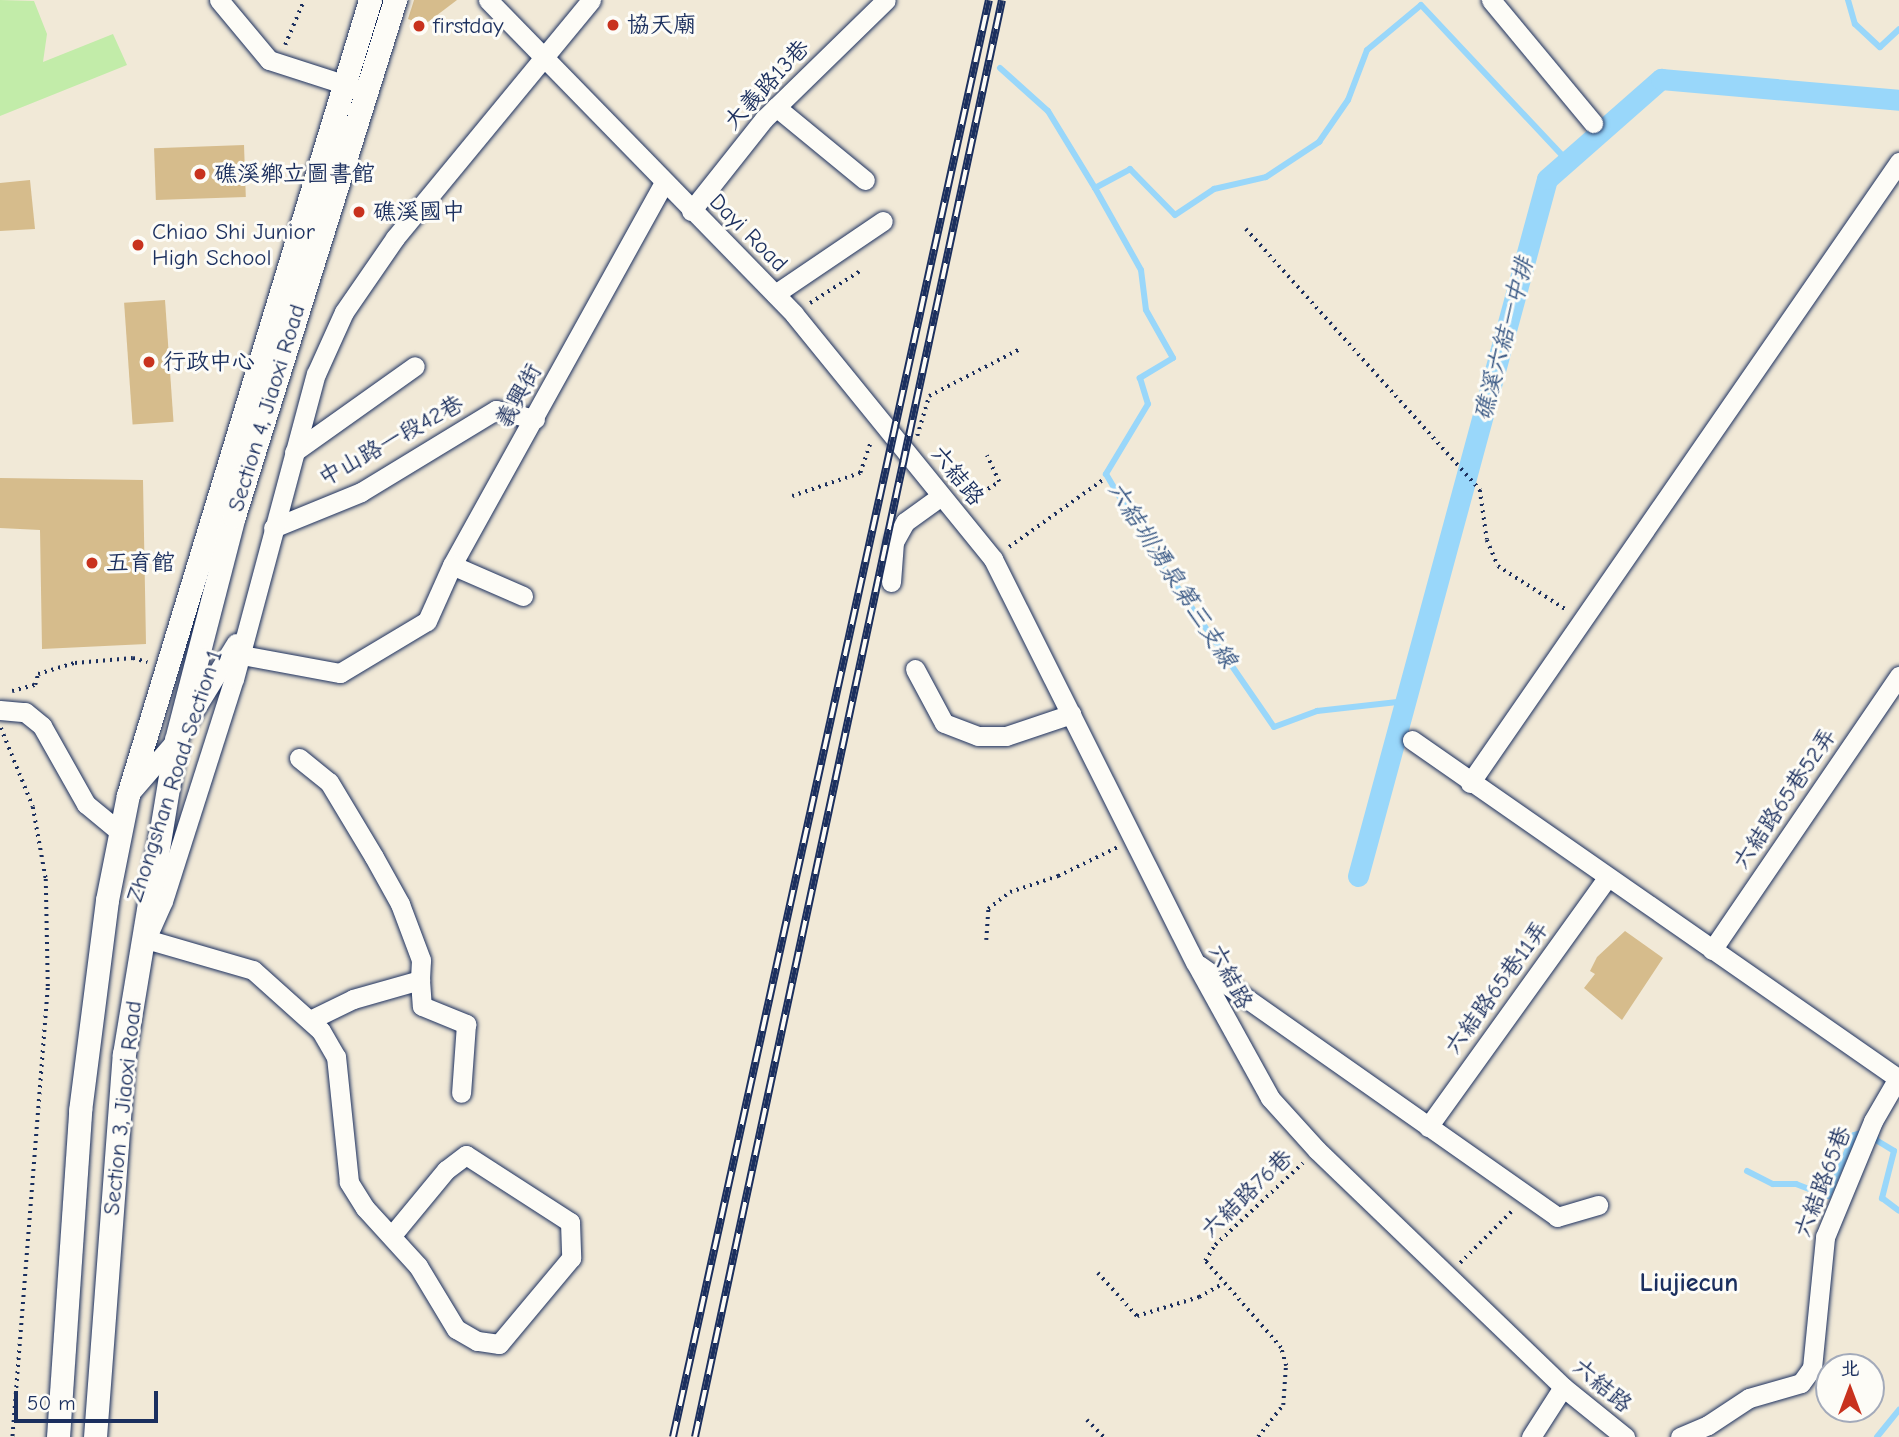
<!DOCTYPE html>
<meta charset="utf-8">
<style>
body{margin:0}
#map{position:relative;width:1899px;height:1437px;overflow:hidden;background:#f1e9d7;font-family:"Comic Neue","LXGW WenKai TC",sans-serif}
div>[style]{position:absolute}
.green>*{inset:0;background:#c2eca9}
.stream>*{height:6px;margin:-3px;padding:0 3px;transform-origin:3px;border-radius:3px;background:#99d7fa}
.canal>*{height:21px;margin:-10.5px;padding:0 10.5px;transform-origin:10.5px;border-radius:10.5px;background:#99d7fa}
.building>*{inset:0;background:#d6bc8c;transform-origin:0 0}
.path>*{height:3.5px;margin-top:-1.75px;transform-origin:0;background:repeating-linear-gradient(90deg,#1b2f5e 0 2px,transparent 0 7px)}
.roads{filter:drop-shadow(0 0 2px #1b2f5e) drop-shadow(0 0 2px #1b2f5e)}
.minor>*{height:19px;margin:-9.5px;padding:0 9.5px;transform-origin:9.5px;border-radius:9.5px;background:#fdfcf7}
.major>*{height:23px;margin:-11.5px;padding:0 11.5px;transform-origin:11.5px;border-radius:11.5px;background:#fdfcf7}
.rail>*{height:8px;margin-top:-4px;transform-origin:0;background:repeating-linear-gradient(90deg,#fdfcf7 0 16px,#1b2f5e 0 32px);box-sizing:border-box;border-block:2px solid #1b2f5e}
.dots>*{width:19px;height:19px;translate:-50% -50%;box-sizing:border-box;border:4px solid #fdfcf7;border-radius:50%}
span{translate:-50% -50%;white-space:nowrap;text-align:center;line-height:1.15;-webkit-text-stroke:6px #fdfcf7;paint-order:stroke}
.poi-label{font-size:23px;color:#1b2f5e}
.left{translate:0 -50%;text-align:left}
.street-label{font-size:23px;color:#1b2f5e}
.water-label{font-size:24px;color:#3a5985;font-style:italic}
.quarter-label{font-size:26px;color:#1b2f5e;font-weight:700}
.north{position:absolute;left:1815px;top:1353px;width:70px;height:70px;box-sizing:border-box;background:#fdfcf7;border:2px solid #a3aaba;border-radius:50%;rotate:0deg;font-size:19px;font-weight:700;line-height:28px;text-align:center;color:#1b2f5e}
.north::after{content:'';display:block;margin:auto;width:24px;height:32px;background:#c8321e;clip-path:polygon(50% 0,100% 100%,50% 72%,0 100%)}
.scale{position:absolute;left:14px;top:1391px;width:144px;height:32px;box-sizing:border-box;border:4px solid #1b2f5e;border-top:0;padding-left:9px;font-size:21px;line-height:24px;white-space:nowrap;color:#1b2f5e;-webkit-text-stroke:5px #fdfcf7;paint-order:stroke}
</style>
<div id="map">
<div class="green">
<i style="clip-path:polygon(0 0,34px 1px,47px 34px,43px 62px,113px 34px,127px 65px,0 116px)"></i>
</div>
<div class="stream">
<i style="left:1848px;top:0;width:25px;rotate:74deg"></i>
<i style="left:1855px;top:24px;width:34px;rotate:43deg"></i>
<i style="left:1880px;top:47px;width:26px;rotate:-43deg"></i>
<i style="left:1000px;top:68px;width:64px;rotate:41.9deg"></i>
<i style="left:1048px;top:111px;width:90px;rotate:58.6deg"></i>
<i style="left:1095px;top:188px;width:94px;rotate:60.7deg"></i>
<i style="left:1141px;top:270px;width:40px;rotate:82.9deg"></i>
<i style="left:1146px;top:310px;width:55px;rotate:60.6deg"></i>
<i style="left:1173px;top:358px;width:39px;rotate:149deg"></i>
<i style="left:1140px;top:378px;width:27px;rotate:73deg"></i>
<i style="left:1148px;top:404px;width:82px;rotate:121deg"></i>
<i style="left:1106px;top:474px;width:77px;rotate:59.4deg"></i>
<i style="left:1145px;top:540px;width:227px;rotate:55.4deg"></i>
<i style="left:1274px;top:727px;width:46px;rotate:-20.4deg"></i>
<i style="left:1317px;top:711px;width:90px;rotate:-6.4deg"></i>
<i style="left:1095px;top:188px;width:40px;rotate:-28deg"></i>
<i style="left:1130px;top:169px;width:64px;rotate:45.6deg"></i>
<i style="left:1175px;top:215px;width:47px;rotate:-33.7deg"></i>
<i style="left:1214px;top:189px;width:53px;rotate:-13deg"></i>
<i style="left:1266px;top:177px;width:64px;rotate:-33.4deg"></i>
<i style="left:1319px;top:142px;width:51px;rotate:-55.4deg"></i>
<i style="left:1348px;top:100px;width:53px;rotate:-69.2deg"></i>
<i style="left:1367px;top:50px;width:70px;rotate:-39.8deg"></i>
<i style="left:1421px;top:5px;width:221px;rotate:46.8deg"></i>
<i style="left:1875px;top:1132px;width:8px;rotate:83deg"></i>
<i style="left:1876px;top:1140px;width:21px;rotate:31deg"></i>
<i style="left:1894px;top:1151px;width:49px;rotate:104.3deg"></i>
<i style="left:1882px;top:1198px;width:21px;rotate:37deg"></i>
<i style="left:1747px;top:1171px;width:29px;rotate:27deg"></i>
<i style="left:1773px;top:1184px;width:23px"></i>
<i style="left:1796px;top:1184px;width:34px;rotate:21deg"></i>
<i style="left:1828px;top:1196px;width:66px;rotate:-66.9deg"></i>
<i style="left:1854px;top:1135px;width:10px;rotate:-17deg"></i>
<i style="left:1877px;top:1437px;width:35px;rotate:-51deg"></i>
</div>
<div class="canal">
<i style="left:1358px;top:876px;width:722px;rotate:-74.83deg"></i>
<i style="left:1547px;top:179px;width:152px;rotate:-41.3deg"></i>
<i style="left:1661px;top:79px;width:239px;rotate:5deg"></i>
</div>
<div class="building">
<i style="clip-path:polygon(414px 0,457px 0,424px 25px,408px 19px)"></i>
<i style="left:244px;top:145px;width:52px;height:90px;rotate:88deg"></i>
<i style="clip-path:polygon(30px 180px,35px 229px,0 231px,0 183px)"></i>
<i style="left:165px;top:300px;width:122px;height:41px;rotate:86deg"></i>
<i style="clip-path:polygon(0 478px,143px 480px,146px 644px,42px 649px,40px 530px,0 528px)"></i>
<i style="clip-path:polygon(1625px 931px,1663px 958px,1622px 1020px,1584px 988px,1595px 974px,1590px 971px,1597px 957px)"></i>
</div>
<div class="path">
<i style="left:285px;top:45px;width:49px;rotate:-67.1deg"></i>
<i style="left:1246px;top:229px;width:351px;rotate:48.1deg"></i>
<i style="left:1480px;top:490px;width:50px;rotate:82deg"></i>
<i style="left:1487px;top:540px;width:28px;rotate:67deg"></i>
<i style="left:1498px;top:566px;width:83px;rotate:32.7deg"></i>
<i style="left:810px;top:303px;width:59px;rotate:-32.6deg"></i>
<i style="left:917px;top:436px;width:42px;rotate:-73.3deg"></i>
<i style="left:929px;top:396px;width:102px;rotate:-27.3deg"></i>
<i style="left:792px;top:496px;width:72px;rotate:-18.7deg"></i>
<i style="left:860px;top:473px;width:34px;rotate:-71deg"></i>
<i style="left:970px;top:500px;width:34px;rotate:-32deg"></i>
<i style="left:999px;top:482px;width:29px;rotate:-115deg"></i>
<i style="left:1009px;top:547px;width:117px;rotate:-35.6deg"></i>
<i style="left:12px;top:691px;width:24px;rotate:-15deg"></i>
<i style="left:35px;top:685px;width:11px;rotate:-75deg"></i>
<i style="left:38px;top:674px;width:39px;rotate:-17deg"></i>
<i style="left:75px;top:663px;width:58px;rotate:-4.9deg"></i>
<i style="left:133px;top:658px;width:15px;rotate:16deg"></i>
<i style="left:1px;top:728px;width:85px;rotate:67.9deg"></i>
<i style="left:33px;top:807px;width:73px;rotate:79.8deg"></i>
<i style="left:46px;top:879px;width:109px;rotate:88.9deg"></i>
<i style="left:48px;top:988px;width:450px;rotate:94.5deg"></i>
<i style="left:986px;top:940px;width:31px;rotate:-86deg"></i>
<i style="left:988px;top:909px;width:28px;rotate:-38deg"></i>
<i style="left:1010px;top:892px;width:51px;rotate:-18.4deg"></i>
<i style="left:1058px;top:876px;width:67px;rotate:-25.8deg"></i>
<i style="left:1460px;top:1263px;width:76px;rotate:-45deg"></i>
<i style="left:1098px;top:1273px;width:58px;rotate:47.8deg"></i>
<i style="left:1137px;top:1316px;width:65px;rotate:-17deg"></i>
<i style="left:1199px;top:1297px;width:26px;rotate:-29deg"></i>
<i style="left:1087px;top:1420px;width:24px;rotate:45deg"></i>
<i style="left:1258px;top:1437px;width:41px;rotate:-52deg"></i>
<i style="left:1283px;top:1405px;width:39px;rotate:-86deg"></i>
<i style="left:1286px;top:1366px;width:19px;rotate:-106deg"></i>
<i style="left:1281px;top:1348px;width:116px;rotate:-131.1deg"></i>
<i style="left:1205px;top:1261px;width:19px;rotate:-58deg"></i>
<i style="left:1215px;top:1245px;width:120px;rotate:-43deg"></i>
</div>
<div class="roads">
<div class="minor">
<i style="left:219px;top:0;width:78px;rotate:50.2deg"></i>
<i style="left:269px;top:60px;width:101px;rotate:17.9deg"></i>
<i style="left:488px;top:0;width:438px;rotate:45.7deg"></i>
<i style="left:794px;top:314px;width:316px;rotate:50.9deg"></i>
<i style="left:993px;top:559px;width:451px;rotate:63.4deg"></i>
<i style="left:1195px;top:962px;width:155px;rotate:61.1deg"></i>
<i style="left:1270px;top:1098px;width:70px;rotate:47.9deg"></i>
<i style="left:1317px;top:1150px;width:342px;rotate:43.9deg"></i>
<i style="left:1563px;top:1387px;width:80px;rotate:38.9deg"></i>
<i style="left:1491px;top:0;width:160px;rotate:50.3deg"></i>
<i style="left:776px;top:107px;width:115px;rotate:39.4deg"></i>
<i style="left:691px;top:211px;width:117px;rotate:-51.6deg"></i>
<i style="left:764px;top:119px;width:170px;rotate:-44.3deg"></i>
<i style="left:775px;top:294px;width:130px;rotate:-34.1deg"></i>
<i style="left:294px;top:452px;width:148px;rotate:-35.4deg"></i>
<i style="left:273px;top:528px;width:95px;rotate:-22.2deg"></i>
<i style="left:361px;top:492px;width:158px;rotate:-31.3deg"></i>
<i style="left:496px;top:410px;width:40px;rotate:13deg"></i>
<i style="left:891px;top:582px;width:40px;rotate:-85.7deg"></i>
<i style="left:894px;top:542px;width:23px;rotate:-61deg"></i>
<i style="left:905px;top:522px;width:44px;rotate:-35.8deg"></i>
<i style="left:523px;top:596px;width:77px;rotate:-156.4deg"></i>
<i style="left:452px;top:565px;width:438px;rotate:-61deg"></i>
<i style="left:231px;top:653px;width:111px;rotate:10.4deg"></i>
<i style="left:340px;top:673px;width:101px;rotate:-30.9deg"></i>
<i style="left:427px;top:621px;width:61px;rotate:-65.9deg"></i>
<i style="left:915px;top:669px;width:61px;rotate:61.8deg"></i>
<i style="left:944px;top:723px;width:36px;rotate:21deg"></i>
<i style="left:978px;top:736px;width:28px"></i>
<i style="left:1006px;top:736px;width:69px;rotate:-18.7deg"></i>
<i style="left:0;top:710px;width:25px;rotate:5deg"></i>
<i style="left:25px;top:712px;width:22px;rotate:39deg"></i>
<i style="left:42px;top:726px;width:90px;rotate:60.6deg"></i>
<i style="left:86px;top:804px;width:45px;rotate:39.6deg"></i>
<i style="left:1412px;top:740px;width:593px;rotate:34.84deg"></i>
<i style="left:299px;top:758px;width:38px;rotate:39deg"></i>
<i style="left:329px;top:782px;width:87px;rotate:59deg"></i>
<i style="left:374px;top:857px;width:54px;rotate:61deg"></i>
<i style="left:400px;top:904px;width:60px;rotate:69.4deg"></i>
<i style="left:421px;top:960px;width:20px;rotate:93deg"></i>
<i style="left:1470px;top:783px;width:755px;rotate:-55.36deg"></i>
<i style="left:131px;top:792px;width:69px;rotate:-49.1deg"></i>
<i style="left:176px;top:740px;width:114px;rotate:-58.3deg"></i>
<i style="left:1712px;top:950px;width:332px;rotate:-55.7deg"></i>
<i style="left:1199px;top:965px;width:438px;rotate:35.1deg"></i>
<i style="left:1557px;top:1217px;width:43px;rotate:-16.3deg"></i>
<i style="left:310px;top:1020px;width:48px;rotate:-26deg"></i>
<i style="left:353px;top:999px;width:70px;rotate:-15.8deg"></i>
<i style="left:420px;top:980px;width:26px;rotate:86deg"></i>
<i style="left:422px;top:1006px;width:48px;rotate:22.2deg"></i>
<i style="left:466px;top:1024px;width:69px;rotate:94.1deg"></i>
<i style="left:1428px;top:1127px;width:307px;rotate:-54.3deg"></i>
<i style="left:393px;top:1234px;width:83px;rotate:-50.4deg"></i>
<i style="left:446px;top:1170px;width:25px;rotate:-37deg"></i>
<i style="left:466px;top:1155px;width:124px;rotate:32.8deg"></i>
<i style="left:570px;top:1222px;width:36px;rotate:88deg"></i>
<i style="left:571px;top:1258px;width:112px;rotate:129.9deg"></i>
<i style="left:499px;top:1344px;width:22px;rotate:-172deg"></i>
<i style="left:477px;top:1341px;width:24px;rotate:-150deg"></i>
<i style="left:456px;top:1329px;width:74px;rotate:-121.1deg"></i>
<i style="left:418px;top:1266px;width:79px;rotate:-132.4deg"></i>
<i style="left:365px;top:1208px;width:31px;rotate:-122deg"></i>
<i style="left:349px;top:1182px;width:126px;rotate:-95.9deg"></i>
<i style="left:336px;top:1057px;width:30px;rotate:-120deg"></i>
<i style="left:321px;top:1031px;width:91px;rotate:-138.1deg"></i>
<i style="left:253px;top:970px;width:111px;rotate:-163.8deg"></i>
<i style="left:146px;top:939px;width:42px;rotate:-65.9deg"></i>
<i style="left:163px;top:901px;width:233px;rotate:-72.3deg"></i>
<i style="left:234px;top:679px;width:316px;rotate:-75deg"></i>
<i style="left:316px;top:374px;width:68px;rotate:-65.7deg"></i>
<i style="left:344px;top:312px;width:90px;rotate:-55.4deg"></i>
<i style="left:395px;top:238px;width:308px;rotate:-50.5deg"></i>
<i style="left:1531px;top:1437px;width:59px;rotate:-57.4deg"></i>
<i style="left:1680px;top:1437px;width:30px;rotate:-23deg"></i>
<i style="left:1708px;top:1425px;width:49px;rotate:-33.4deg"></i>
<i style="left:1749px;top:1398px;width:54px;rotate:-16.1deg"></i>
<i style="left:1801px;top:1383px;width:19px;rotate:-54deg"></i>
<i style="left:1812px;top:1368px;width:132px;rotate:-84.3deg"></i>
<i style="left:1825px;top:1237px;width:126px;rotate:-67.5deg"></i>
<i style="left:1873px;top:1121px;width:50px;rotate:-59.8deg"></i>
</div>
<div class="major">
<i style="left:58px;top:1437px;width:327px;rotate:-86.1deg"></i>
<i style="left:80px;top:1111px;width:213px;rotate:-82.7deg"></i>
<i style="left:107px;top:900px;width:107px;rotate:-78.7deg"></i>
<i style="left:128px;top:795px;width:831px;rotate:-73.07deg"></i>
<i style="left:95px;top:1437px;width:384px;rotate:-85.7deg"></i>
<i style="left:124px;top:1054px;width:318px;rotate:-80.6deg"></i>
<i style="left:176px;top:740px;width:231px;rotate:-75.5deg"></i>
<i style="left:234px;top:516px;width:541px;rotate:-72.67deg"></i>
</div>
</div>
<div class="rail">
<i style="left:673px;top:1437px;width:1471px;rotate:-77.6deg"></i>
<i style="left:695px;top:1437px;width:1469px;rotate:-77.94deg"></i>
</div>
<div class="dots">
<i style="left:613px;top:25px;background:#c8321e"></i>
<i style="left:419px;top:26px;background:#c8321e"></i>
<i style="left:200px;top:174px;background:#c8321e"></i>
<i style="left:359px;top:212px;background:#c8321e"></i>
<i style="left:138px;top:245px;background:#c8321e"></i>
<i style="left:149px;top:362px;background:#c8321e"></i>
<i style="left:92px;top:563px;background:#c8321e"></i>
</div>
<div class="poi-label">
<span class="left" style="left:627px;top:25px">協天廟</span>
<span class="left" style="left:433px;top:26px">firstday</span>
<span class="left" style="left:214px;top:174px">礁溪鄉立圖書館</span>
<span class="left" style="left:373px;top:212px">礁溪國中</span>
<span class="left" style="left:152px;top:245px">Chiao Shi Junior<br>High School</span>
<span class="left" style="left:163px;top:362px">行政中心</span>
<span class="left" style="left:106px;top:563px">五育館</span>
</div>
<div class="street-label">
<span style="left:767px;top:85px;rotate:-47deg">大義路13巷</span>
<span style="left:748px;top:233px;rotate:45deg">Dayi Road</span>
<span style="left:519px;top:396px;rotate:-61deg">義興街</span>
<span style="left:267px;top:408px;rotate:-73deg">Section 4, Jiaoxi Road</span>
<span style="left:391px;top:441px;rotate:-29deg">中山路一段42巷</span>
<span style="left:957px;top:476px;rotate:51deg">六結路</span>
<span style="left:175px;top:776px;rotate:-72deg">Zhongshan Road Section 1</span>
<span style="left:1785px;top:799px;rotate:-56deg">六結路65巷52弄</span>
<span style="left:1230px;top:977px;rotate:63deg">六結路</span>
<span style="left:1497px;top:988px;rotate:-54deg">六結路65巷11弄</span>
<span style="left:123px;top:1108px;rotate:-84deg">Section 3, Jiaoxi Road</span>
<span style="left:1823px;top:1182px;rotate:-69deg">六結路65巷</span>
<span style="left:1247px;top:1194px;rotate:-44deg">六結路76巷</span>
<span style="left:1602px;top:1386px;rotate:40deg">六結路</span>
</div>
<div class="water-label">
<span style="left:1504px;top:339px;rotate:-75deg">礁溪六結一中排</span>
<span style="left:1172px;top:575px;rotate:57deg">六結圳湧泉第三支線</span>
</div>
<div class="quarter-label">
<span style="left:1689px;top:1284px">Liujiecun</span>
</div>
<div class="north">北</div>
<div class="scale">50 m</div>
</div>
